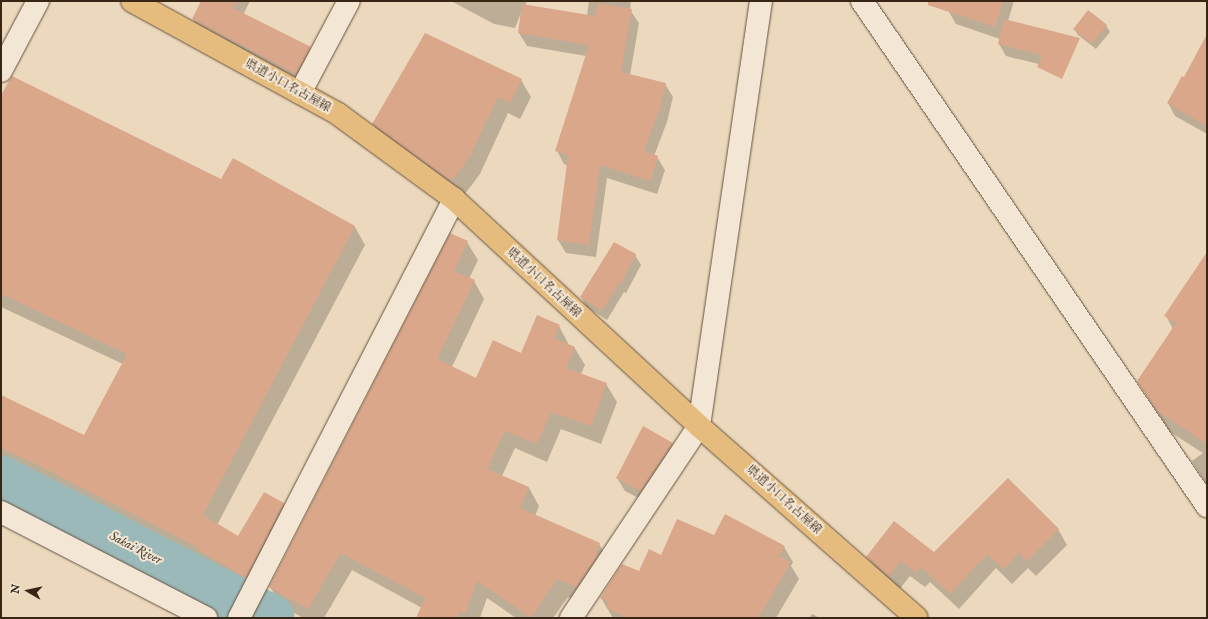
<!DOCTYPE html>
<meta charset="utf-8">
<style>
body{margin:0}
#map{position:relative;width:1208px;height:619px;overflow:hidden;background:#ecd9bd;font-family:"IM FELL English","Noto Serif JP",serif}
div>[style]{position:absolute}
.shadow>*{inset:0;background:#0003}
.river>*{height:49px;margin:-24.5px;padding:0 24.5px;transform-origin:24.5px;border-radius:24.5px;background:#9bb9b9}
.building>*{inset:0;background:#daa78a;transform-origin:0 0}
.roads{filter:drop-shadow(0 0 1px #66523e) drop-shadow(0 0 1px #66523e)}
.minor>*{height:22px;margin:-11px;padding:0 11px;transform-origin:11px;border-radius:11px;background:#f3e6d4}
.major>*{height:22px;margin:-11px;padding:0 11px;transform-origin:11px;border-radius:11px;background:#e6bc7e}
span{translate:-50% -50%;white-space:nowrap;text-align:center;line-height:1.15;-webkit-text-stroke:4px #f3e6d4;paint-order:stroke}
.street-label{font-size:12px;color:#392513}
.water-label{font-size:13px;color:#524a3c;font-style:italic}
.frame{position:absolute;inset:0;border:2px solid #392513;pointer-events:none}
.north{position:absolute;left:8px;top:571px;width:40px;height:40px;-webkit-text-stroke:3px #f3e6d4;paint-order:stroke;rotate:279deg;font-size:11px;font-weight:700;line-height:16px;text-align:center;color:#392513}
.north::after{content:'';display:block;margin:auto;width:14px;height:18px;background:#392513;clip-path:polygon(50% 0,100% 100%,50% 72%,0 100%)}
</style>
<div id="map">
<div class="shadow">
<i style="clip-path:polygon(202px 1px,250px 1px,243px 15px,310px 47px,317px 59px,303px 85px,200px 31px,193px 19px)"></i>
<i style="clip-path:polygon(451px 1px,527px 1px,525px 6px,587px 16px,589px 1px,631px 1px,630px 10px,639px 23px,630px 75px,665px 84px,673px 97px,667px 122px,654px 156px,657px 157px,665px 170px,657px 194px,607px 178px,596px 257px,566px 253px,558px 240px,568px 166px,564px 164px,557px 151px,586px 56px,527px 46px,519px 33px,521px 13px,515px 28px,494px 24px)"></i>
<i style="clip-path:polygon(952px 1px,1014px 1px,1008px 21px,1043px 30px,1047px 66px,1006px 56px,999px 44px,1000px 39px,956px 24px,949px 12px)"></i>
<i style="clip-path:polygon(1106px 25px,1110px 32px,1096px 49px,1078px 35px,1074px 29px)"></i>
<i style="clip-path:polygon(1207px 37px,1207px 134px,1175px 116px,1168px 103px,1184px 79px)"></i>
<i style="clip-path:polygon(521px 80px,531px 97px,520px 119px,508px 113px,480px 174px,462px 198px,383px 141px,374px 124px)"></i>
<i style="clip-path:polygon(1px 98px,221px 181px,233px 159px,355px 227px,365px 245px,217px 525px,239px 537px,283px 504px,294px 523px,256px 596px,209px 568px,208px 565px,42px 479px,1px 460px,1px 396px,84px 436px,123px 364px,1px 307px)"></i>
<i style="clip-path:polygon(467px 242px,478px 260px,469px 279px,474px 281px,484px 299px,452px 367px,476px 379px,521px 354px,559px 326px,569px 345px,574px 347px,585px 365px,581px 374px,606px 384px,617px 402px,601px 444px,561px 429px,547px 462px,515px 448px,502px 476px,529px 488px,539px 506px,535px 516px,599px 544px,610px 562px,587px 605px,568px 597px,553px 618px,516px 618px,487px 598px,480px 618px,417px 618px,422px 608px,352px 570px,324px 618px,303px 618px,281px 605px,270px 587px)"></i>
<i style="clip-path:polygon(1207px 254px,1207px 485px,1192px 461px,1203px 453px,1170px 432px,1138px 382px,1173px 329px,1166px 316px)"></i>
<i style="clip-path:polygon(635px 255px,641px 265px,626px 293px,624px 292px,607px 320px,587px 307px,581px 297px)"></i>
<i style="clip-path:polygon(672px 444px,679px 456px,648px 503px,625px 491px,617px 478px)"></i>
<i style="clip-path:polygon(1058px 529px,1067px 545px,1036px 576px,1028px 568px,1012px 584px,996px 568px,959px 609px,930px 582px,925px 587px,910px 576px,898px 591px,876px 572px,868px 557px,935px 554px)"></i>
<i style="clip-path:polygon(714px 537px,784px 547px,793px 562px,791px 566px,799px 579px,776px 618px,613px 618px,601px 598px,662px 556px)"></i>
<i style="clip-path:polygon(812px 614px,820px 618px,809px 618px)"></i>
</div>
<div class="river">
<i style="left:1px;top:480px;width:302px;rotate:27.2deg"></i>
</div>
<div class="building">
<i style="clip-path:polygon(201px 1px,237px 1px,233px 8px,311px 47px,296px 74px,192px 19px)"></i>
<i style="clip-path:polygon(928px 1px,1003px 1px,995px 27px,928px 5px)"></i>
<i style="clip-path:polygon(598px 3px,632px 9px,621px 72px,666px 83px,660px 108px,644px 151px,658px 156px,650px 181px,600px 165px,589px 245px,557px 240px,568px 155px,555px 151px,589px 45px,518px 33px,522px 4px,595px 16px)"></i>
<i style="left:1088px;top:10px;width:24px;height:24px;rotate:38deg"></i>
<i style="clip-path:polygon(1004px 19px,1080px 38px,1062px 79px,1037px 67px,1042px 55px,998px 44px)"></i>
<i style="clip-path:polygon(425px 33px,522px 79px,510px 103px,498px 97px,470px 156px,452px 181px,372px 124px)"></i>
<i style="clip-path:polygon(1207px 34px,1207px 126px,1167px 103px,1182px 76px,1184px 77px)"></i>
<i style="clip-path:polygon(12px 76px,221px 179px,233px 158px,355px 226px,203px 515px,238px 536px,264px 492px,284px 503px,246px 578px,198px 550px,199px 548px,30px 461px,1px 448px,1px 395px,84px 435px,127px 354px,1px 294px,1px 95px)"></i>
<i style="clip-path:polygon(450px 233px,468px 241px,454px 271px,475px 280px,437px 359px,476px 378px,493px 340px,521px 353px,537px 315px,560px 325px,554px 338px,575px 347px,566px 368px,607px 383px,591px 426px,551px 412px,537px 444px,505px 431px,487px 469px,529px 487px,520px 508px,600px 543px,596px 552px,599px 553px,576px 587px,557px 579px,531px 618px,477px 581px,465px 614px,460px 612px,457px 618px,416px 618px,425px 598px,341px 553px,308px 609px,269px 587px)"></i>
<i style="clip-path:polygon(614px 242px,636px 254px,621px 284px,619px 283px,602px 311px,580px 297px)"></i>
<i style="clip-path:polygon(1207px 252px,1207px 444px,1157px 411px,1137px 381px,1176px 323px,1164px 316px)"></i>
<i style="clip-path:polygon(643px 426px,673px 443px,641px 491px,616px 478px)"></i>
<i style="clip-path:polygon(1008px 478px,1059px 529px,1027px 561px,1019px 553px,1003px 569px,987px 554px,950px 594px,921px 567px,916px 573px,901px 561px,889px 576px,866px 557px,894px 521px,934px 552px)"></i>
<i style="clip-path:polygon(725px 514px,785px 546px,779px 556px,791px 562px,758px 618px,628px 618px,606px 608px,609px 602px,600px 598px,622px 564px,639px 571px,649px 549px,661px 555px,677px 519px,714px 535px)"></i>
</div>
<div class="roads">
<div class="minor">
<i style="left:862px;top:1px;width:612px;rotate:55.66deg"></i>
<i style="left:1px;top:71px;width:79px;rotate:-62.1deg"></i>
<i style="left:300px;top:93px;width:104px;rotate:-62deg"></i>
<i style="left:1px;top:512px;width:231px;rotate:27.3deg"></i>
<i style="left:239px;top:618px;width:471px;rotate:-62.8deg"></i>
<i style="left:571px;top:618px;width:231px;rotate:-56.3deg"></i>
<i style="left:699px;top:426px;width:429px;rotate:-81.7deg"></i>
</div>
<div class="major">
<i style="left:132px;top:1px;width:235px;rotate:28.7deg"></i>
<i style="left:338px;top:114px;width:144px;rotate:36.2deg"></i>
<i style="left:454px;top:199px;width:334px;rotate:42.8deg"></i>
<i style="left:699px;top:426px;width:290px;rotate:41.4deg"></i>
</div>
</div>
<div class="street-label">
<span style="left:288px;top:86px;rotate:29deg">県道小口名古屋線</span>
<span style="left:544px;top:283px;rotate:43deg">県道小口名古屋線</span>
<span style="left:784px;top:500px;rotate:42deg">県道小口名古屋線</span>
</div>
<div class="water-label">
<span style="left:135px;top:549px;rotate:27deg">Sakai River</span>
</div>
<div class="frame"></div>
<div class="north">N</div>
</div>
